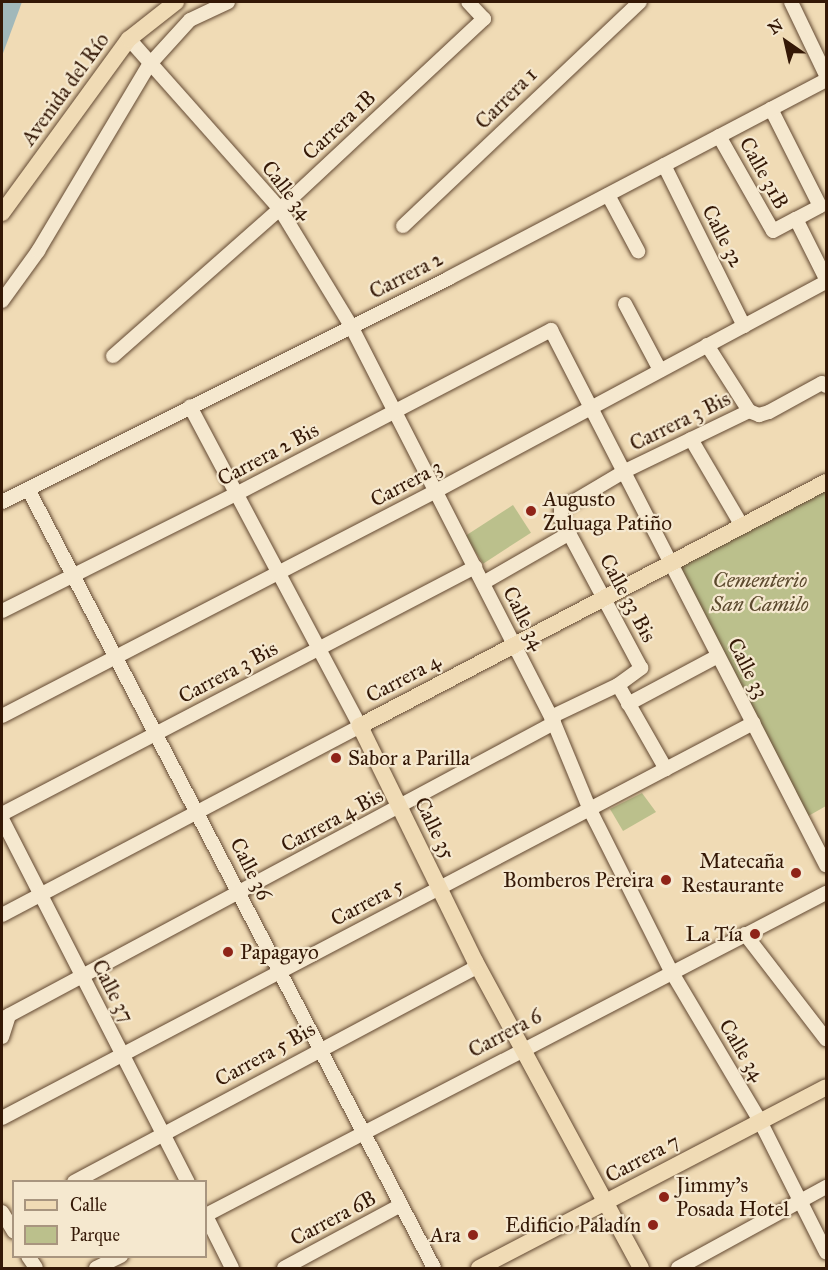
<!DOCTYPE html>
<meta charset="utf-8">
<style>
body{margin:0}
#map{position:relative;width:828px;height:1270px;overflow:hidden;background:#f0dbb5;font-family:"IM FELL Great Primer",serif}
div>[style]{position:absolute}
.green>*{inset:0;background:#bbc08c;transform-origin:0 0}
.water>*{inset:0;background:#a1b8ba}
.roads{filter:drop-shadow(0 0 2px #634932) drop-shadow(0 0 2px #634932)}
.minor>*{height:14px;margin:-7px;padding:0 7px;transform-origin:7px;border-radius:7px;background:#f5e8cf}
.major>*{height:16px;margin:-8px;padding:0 8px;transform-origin:8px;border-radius:8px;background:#f0dbb5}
.dots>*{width:16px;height:16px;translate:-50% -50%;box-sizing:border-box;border:3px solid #f5e8cf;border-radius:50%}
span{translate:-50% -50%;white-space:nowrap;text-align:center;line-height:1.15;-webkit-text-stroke:4.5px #f5e8cf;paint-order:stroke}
.street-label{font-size:21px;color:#341806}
.poi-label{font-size:21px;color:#341806}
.left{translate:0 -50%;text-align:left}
.right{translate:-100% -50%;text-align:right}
.park-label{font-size:21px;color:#5c4a2e;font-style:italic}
.frame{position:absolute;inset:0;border:3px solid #341806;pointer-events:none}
.legend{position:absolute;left:12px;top:1180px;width:195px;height:78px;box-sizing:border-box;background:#f5e8cf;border:2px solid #a8957f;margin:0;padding:8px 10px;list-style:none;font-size:18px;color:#341806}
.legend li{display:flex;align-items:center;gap:12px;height:30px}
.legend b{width:30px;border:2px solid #a8957f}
.north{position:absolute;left:756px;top:12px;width:60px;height:60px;-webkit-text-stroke:4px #f5e8cf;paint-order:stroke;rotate:326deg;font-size:16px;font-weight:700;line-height:24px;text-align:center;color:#341806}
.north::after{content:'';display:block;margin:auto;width:21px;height:27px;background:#341806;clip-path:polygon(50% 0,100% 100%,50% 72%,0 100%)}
</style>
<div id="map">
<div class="green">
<i style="clip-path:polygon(826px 482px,826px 806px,803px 819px,672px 562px)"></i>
<i style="left:513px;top:505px;width:33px;height:57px;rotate:57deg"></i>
<i style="clip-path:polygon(642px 793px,656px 812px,623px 831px,610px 809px)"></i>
</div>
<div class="water">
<i style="clip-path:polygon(2px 2px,22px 2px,2px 56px)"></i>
</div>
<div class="roads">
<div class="minor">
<i style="left:791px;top:2px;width:81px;rotate:64.4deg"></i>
<i style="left:129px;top:39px;width:227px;rotate:48.4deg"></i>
<i style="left:280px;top:209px;width:137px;rotate:58.7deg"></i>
<i style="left:351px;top:326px;width:446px;rotate:62.9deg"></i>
<i style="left:554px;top:723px;width:94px;rotate:67.5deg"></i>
<i style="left:590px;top:810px;width:180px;rotate:63.3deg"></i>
<i style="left:671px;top:971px;width:174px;rotate:59.3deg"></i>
<i style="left:760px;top:1121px;width:147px;rotate:63.3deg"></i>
<i style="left:719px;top:136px;width:109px;rotate:60.4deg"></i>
<i style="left:773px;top:231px;width:26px;rotate:-28deg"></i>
<i style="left:796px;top:219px;width:27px;rotate:-28deg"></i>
<i style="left:820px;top:206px;width:109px;rotate:-116.8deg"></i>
<i style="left:664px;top:165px;width:180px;rotate:63.6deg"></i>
<i style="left:608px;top:195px;width:64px;rotate:61.8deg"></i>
<i style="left:796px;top:219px;width:67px;rotate:63.4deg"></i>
<i style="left:403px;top:226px;width:326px;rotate:-43.4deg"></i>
<i style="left:2px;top:301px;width:62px;rotate:-54.2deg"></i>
<i style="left:38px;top:251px;width:217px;rotate:-59.2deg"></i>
<i style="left:149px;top:65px;width:61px;rotate:-47.7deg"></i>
<i style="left:190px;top:20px;width:42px;rotate:-25.3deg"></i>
<i style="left:625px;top:304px;width:75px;rotate:62.1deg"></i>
<i style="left:707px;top:345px;width:78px;rotate:57.5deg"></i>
<i style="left:113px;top:356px;width:222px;rotate:-41.4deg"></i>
<i style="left:280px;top:209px;width:279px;rotate:-43deg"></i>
<i style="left:484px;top:19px;width:23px;rotate:-133deg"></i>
<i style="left:691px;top:439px;width:101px;rotate:59.6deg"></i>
<i style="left:28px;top:489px;width:878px;rotate:62.47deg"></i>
<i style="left:2px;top:502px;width:500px;rotate:-26.6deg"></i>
<i style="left:449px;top:278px;width:426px;rotate:-27.7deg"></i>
<i style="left:483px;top:583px;width:100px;rotate:-29.9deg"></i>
<i style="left:2px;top:611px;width:264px;rotate:-26.6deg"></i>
<i style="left:238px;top:493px;width:353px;rotate:-27.5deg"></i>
<i style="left:551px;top:330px;width:602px;rotate:62.8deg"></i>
<i style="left:618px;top:685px;width:97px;rotate:60.3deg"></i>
<i style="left:628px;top:704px;width:102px;rotate:-28.1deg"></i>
<i style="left:2px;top:716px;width:489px;rotate:-27.4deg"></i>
<i style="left:436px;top:491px;width:442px;rotate:-28.2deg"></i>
<i style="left:551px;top:717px;width:74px;rotate:-25.5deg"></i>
<i style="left:618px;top:685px;width:29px;rotate:-36deg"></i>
<i style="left:641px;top:668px;width:170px;rotate:-118.1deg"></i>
<i style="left:561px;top:518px;width:9px;rotate:-90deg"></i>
<i style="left:561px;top:509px;width:74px;rotate:-30.7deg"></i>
<i style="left:625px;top:471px;width:138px;rotate:-25.8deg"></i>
<i style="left:749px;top:411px;width:11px;rotate:22deg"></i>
<i style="left:759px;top:415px;width:10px;rotate:-17deg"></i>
<i style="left:769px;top:412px;width:60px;rotate:-28.7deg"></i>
<i style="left:822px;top:383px;width:5px;rotate:37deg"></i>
<i style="left:2px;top:814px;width:534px;rotate:-27.57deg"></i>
<i style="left:2px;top:819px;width:408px;rotate:62.9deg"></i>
<i style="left:2px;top:915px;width:405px;rotate:-27.8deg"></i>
<i style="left:360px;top:726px;width:362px;rotate:-118deg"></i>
<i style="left:745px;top:934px;width:133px;rotate:52.4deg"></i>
<i style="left:2px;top:1019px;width:626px;rotate:-28.2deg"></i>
<i style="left:2px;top:1037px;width:23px;rotate:-72deg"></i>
<i style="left:2px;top:1118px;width:849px;rotate:-27.74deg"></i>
<i style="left:74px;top:1182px;width:458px;rotate:-28.1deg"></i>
<i style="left:2px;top:1212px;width:23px;rotate:59deg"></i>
<i style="left:206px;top:1215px;width:699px;rotate:-27.45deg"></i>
<i style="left:206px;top:1216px;width:58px;rotate:63.4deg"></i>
<i style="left:28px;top:1256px;width:14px;rotate:56deg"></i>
<i style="left:96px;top:1268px;width:28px;rotate:-26deg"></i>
<i style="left:284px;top:1268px;width:133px;rotate:-28.3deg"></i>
<i style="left:678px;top:1268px;width:169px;rotate:-28.7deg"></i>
</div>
<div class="major">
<i style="left:2px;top:213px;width:215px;rotate:-53.9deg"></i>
<i style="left:129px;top:39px;width:60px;rotate:-38.2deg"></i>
<i style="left:479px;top:1268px;width:391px;rotate:-27.5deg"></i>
<i style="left:641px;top:1268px;width:349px;rotate:-118.4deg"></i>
<i style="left:475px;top:961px;width:262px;rotate:-116.1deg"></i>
<i style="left:360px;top:726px;width:526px;rotate:-27.64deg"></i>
</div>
</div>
<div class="dots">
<i style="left:531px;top:511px;background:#8f2418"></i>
<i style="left:336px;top:758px;background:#8f2418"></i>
<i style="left:796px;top:873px;background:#8f2418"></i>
<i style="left:666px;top:880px;background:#8f2418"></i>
<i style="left:755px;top:934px;background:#8f2418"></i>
<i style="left:228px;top:952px;background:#8f2418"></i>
<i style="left:664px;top:1197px;background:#8f2418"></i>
<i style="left:653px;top:1225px;background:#8f2418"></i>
<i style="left:473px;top:1235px;background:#8f2418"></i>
</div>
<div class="street-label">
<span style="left:65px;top:89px;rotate:-54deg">Avenida del Río</span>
<span style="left:506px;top:98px;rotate:-45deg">Carrera 1</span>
<span style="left:339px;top:125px;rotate:-43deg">Carrera 1B</span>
<span style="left:764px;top:173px;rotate:61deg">Calle 31B</span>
<span style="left:287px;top:190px;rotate:52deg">Calle 34</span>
<span style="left:723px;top:236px;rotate:63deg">Calle 32</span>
<span style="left:406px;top:275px;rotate:-27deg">Carrera 2</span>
<span style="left:680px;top:421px;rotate:-26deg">Carrera 3 Bis</span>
<span style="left:268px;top:454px;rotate:-28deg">Carrera 2 Bis</span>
<span style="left:406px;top:483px;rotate:-28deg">Carrera 3</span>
<span style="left:628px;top:598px;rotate:62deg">Calle 33 Bis</span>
<span style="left:524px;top:618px;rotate:63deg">Calle 34</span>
<span style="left:748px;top:668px;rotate:63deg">Calle 33</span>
<span style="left:228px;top:672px;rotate:-28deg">Carrera 3 Bis</span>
<span style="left:403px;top:678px;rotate:-28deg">Carrera 4</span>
<span style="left:332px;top:820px;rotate:-28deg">Carrera 4 Bis</span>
<span style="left:435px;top:828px;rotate:64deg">Calle 35</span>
<span style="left:251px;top:869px;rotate:63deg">Calle 36</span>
<span style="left:367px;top:902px;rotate:-28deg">Carrera 5</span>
<span style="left:113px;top:991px;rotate:63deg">Calle 37</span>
<span style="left:505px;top:1033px;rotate:-28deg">Carrera 6</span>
<span style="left:742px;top:1050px;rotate:59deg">Calle 34</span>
<span style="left:265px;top:1054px;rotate:-29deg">Carrera 5 Bis</span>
<span style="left:642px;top:1158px;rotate:-28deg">Carrera 7</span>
<span style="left:333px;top:1218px;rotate:-28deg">Carrera 6B</span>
</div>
<div class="poi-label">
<span class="left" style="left:543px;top:511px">Augusto<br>Zuluaga Patiño</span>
<span class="left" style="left:348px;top:758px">Sabor a Parilla</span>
<span class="right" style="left:784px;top:873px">Matecaña<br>Restaurante</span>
<span class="right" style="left:654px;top:880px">Bomberos Pereira</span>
<span class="right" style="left:743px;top:934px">La Tía</span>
<span class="left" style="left:240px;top:952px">Papagayo</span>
<span class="left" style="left:676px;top:1197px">Jimmy's<br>Posada Hotel</span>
<span class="right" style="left:641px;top:1225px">Edificio Paladín</span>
<span class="right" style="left:461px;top:1235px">Ara</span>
</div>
<div class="park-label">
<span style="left:760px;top:592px">Cementerio<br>San Camilo</span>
</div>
<div class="frame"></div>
<ul class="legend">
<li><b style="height:8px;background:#f0dbb5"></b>Calle</li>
<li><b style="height:16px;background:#bbc08c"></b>Parque</li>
</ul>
<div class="north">N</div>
</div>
